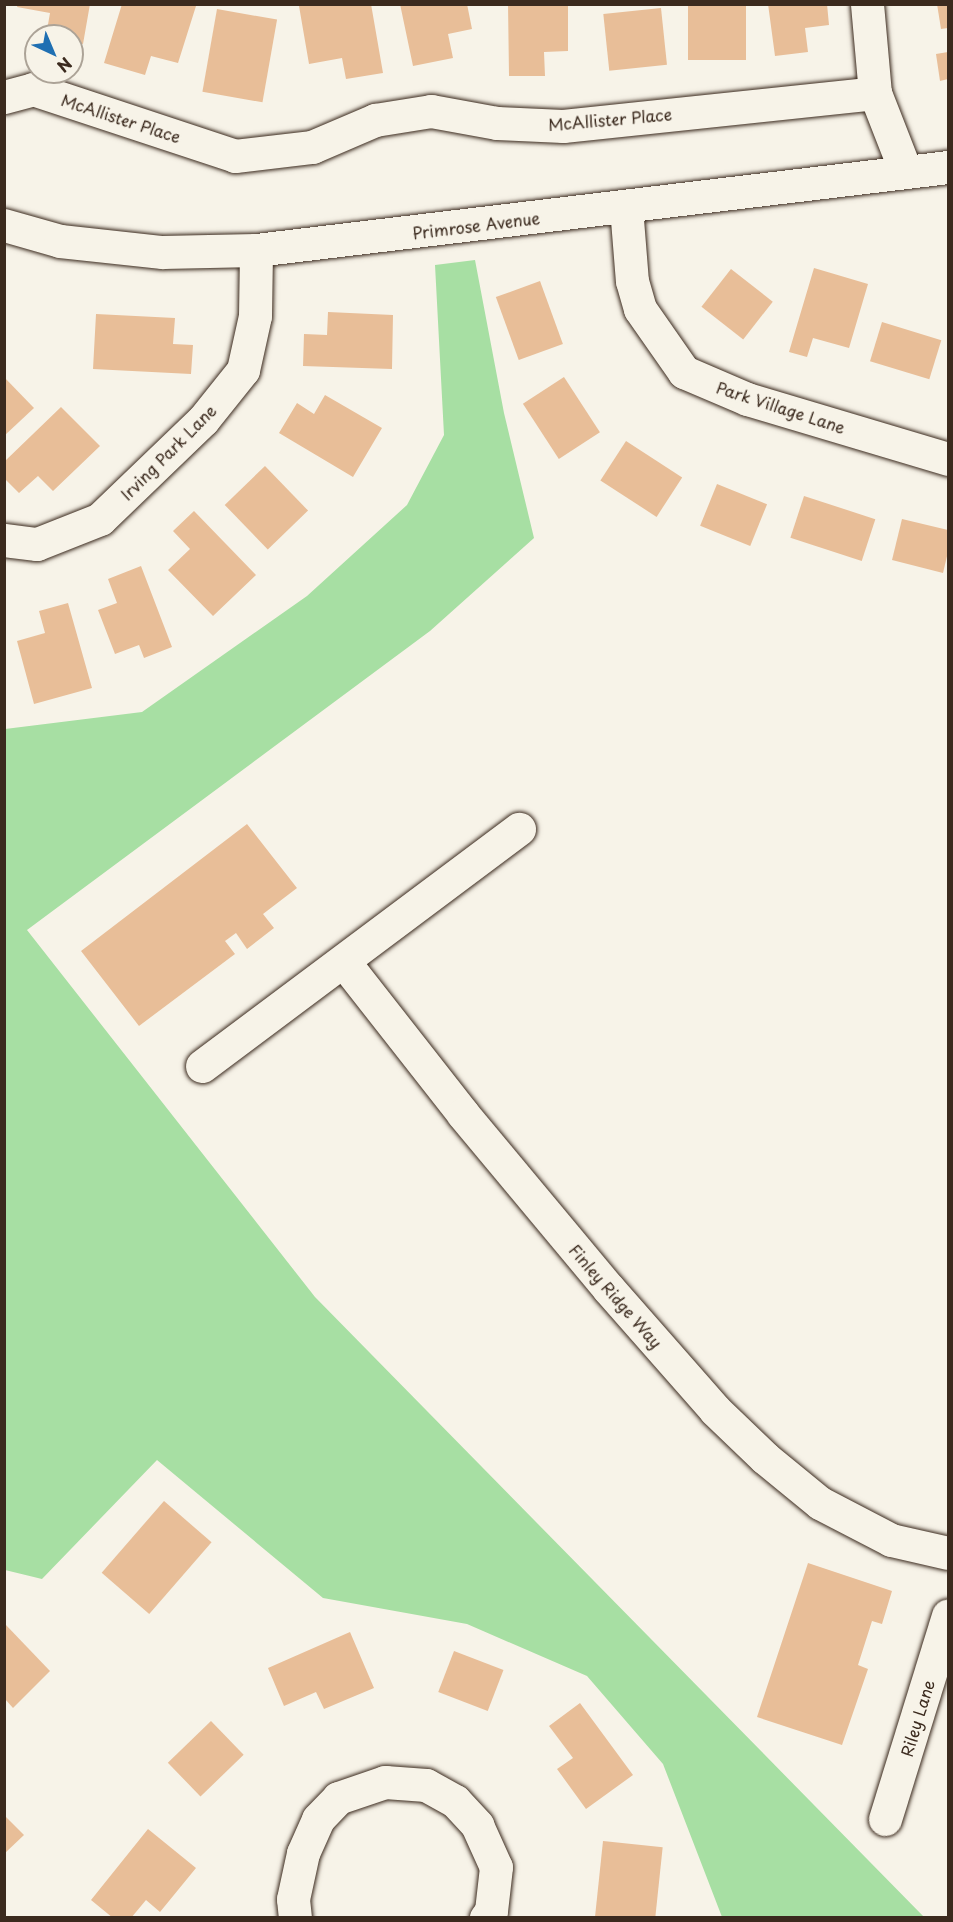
<!DOCTYPE html>
<style>
body{margin:0}
#map{position:relative;width:953px;height:1922px;overflow:hidden;background:#f7f3e8;font-family:"Playpen Sans",sans-serif}
div>[style]{position:absolute}
.green>*{inset:0;background:#a7dfa3}
.building>*{inset:0;background:#e8be98;transform-origin:0 0}
.roads{filter:drop-shadow(0 0 2px #3b2a1e) drop-shadow(0 0 2px #3b2a1e)}
.minor>*{height:33px;margin:-16.5px;padding:0 16.5px;transform-origin:16.5px;border-radius:16.5px;background:#f7f3e8}
span{translate:-50% -50%;white-space:nowrap;text-align:center;line-height:1.15;-webkit-text-stroke:4.5px #f7f3e8;paint-order:stroke}
.street-label{font-size:16px;color:#3b2a1e}
.frame{position:absolute;inset:0;border:6px solid #3b2a1e;pointer-events:none}
.north{position:absolute;left:24px;top:24px;width:60px;height:60px;box-sizing:border-box;background:#f7f3e8;border:2px solid #aca397;border-radius:50%;rotate:136deg;font-size:16px;font-weight:700;line-height:24px;text-align:center;color:#3b2a1e}
.north::after{content:'';display:block;margin:auto;width:21px;height:27px;background:#1f6fb2;clip-path:polygon(50% 0,100% 100%,50% 72%,0 100%)}
</style>
<div id="map">
<div class="green">
<i style="clip-path:polygon(475px 260px,504px 413px,534px 538px,430px 631px,27px 930px,315px 1297px,924px 1917px,722px 1917px,663px 1764px,587px 1676px,467px 1624px,323px 1598px,157px 1460px,42px 1579px,5px 1570px,5px 729px,142px 712px,307px 596px,407px 505px,444px 435px,435px 265px)"></i>
</div>
<div class="building">
<i style="clip-path:polygon(18px 4px,90px 4px,83px 44px,72px 42px,72px 36px,46px 36px,50px 13px,17px 7px)"></i>
<i style="clip-path:polygon(122px 4px,196px 6px,178px 63px,151px 56px,145px 75px,104px 63px)"></i>
<i style="clip-path:polygon(371px 4px,383px 73px,346px 79px,342px 58px,309px 64px,299px 6px)"></i>
<i style="clip-path:polygon(400px 4px,467px 4px,472px 29px,448px 34px,453px 58px,413px 66px)"></i>
<i style="clip-path:polygon(508px 4px,568px 4px,568px 51px,544px 52px,545px 76px,509px 76px)"></i>
<i style="left:688px;top:4px;width:58px;height:56px"></i>
<i style="clip-path:polygon(768px 4px,827px 4px,829px 25px,805px 28px,808px 52px,775px 56px)"></i>
<i style="clip-path:polygon(937px 4px,948px 4px,948px 28px,941px 29px)"></i>
<i style="left:661px;top:8px;width:57px;height:58px;rotate:84deg"></i>
<i style="left:217px;top:9px;width:61px;height:84px;rotate:10deg"></i>
<i style="clip-path:polygon(948px 52px,948px 79px,940px 81px,936px 54px)"></i>
<i style="clip-path:polygon(814px 268px,868px 284px,849px 348px,813px 338px,807px 357px,789px 352px)"></i>
<i style="left:731px;top:269px;width:53px;height:48px;rotate:38deg"></i>
<i style="left:540px;top:281px;width:67px;height:47px;rotate:70deg"></i>
<i style="clip-path:polygon(328px 312px,393px 315px,392px 369px,303px 366px,304px 334px,327px 335px)"></i>
<i style="clip-path:polygon(96px 314px,175px 318px,173px 344px,193px 345px,191px 374px,93px 369px)"></i>
<i style="left:882px;top:322px;width:62px;height:41px;rotate:17deg"></i>
<i style="clip-path:polygon(4px 377px,34px 408px,4px 436px)"></i>
<i style="left:564px;top:377px;width:66px;height:49px;rotate:57deg"></i>
<i style="clip-path:polygon(325px 395px,382px 428px,353px 477px,279px 433px,297px 403px,314px 414px)"></i>
<i style="clip-path:polygon(61px 407px,100px 446px,53px 491px,38px 476px,19px 493px,4px 478px,4px 462px)"></i>
<i style="left:626px;top:441px;width:67px;height:47px;rotate:33deg"></i>
<i style="left:265px;top:466px;width:62px;height:56px;rotate:46deg"></i>
<i style="left:717px;top:484px;width:54px;height:45px;rotate:22deg"></i>
<i style="left:804px;top:496px;width:75px;height:44px;rotate:18deg"></i>
<i style="clip-path:polygon(194px 511px,256px 575px,213px 616px,168px 570px,190px 549px,173px 531px)"></i>
<i style="clip-path:polygon(902px 519px,948px 530px,948px 552px,943px 573px,892px 560px)"></i>
<i style="clip-path:polygon(141px 566px,172px 647px,144px 658px,139px 645px,115px 654px,98px 610px,117px 603px,108px 579px)"></i>
<i style="clip-path:polygon(68px 603px,92px 688px,34px 704px,17px 641px,45px 633px,39px 611px)"></i>
<i style="clip-path:polygon(247px 824px,297px 888px,263px 914px,274px 928px,247px 949px,236px 933px,225px 941px,235px 954px,139px 1026px,81px 951px)"></i>
<i style="left:164px;top:1501px;width:63px;height:95px;rotate:41deg"></i>
<i style="clip-path:polygon(808px 1563px,892px 1591px,882px 1624px,872px 1621px,858px 1665px,868px 1669px,842px 1745px,757px 1717px)"></i>
<i style="clip-path:polygon(5px 1624px,50px 1671px,13px 1708px,5px 1699px)"></i>
<i style="clip-path:polygon(350px 1632px,374px 1688px,324px 1709px,316px 1692px,284px 1706px,268px 1668px)"></i>
<i style="left:454px;top:1651px;width:53px;height:44px;rotate:21deg"></i>
<i style="clip-path:polygon(580px 1703px,633px 1775px,586px 1809px,557px 1769px,573px 1758px,549px 1726px)"></i>
<i style="left:211px;top:1721px;width:47px;height:60px;rotate:46deg"></i>
<i style="clip-path:polygon(4px 1815px,24px 1835px,4px 1854px)"></i>
<i style="clip-path:polygon(148px 1829px,196px 1868px,160px 1912px,146px 1900px,131px 1918px,113px 1918px,91px 1900px)"></i>
<i style="left:603px;top:1841px;width:60px;height:77px;rotate:6deg"></i>
</div>
<div class="roads">
<div class="minor">
<i style="left:867px;top:4px;width:89px;rotate:84.9deg"></i>
<i style="left:875px;top:93px;width:83px;rotate:68.7deg"></i>
<i style="left:4px;top:97px;width:30px;rotate:-15deg"></i>
<i style="left:33px;top:89px;width:213px;rotate:18.3deg"></i>
<i style="left:235px;top:156px;width:78px;rotate:-6.7deg"></i>
<i style="left:312px;top:147px;width:69px;rotate:-23.2deg"></i>
<i style="left:375px;top:120px;width:57px;rotate:-9.1deg"></i>
<i style="left:431px;top:111px;width:67px;rotate:10.3deg"></i>
<i style="left:497px;top:123px;width:66px;rotate:2.6deg"></i>
<i style="left:563px;top:126px;width:314px;rotate:-6deg"></i>
<i style="left:626px;top:207px;width:74px;rotate:85.4deg"></i>
<i style="left:632px;top:281px;width:29px;rotate:74deg"></i>
<i style="left:640px;top:309px;width:77px;rotate:55.1deg"></i>
<i style="left:684px;top:372px;width:69px;rotate:23.2deg"></i>
<i style="left:747px;top:399px;width:210px;rotate:16.6deg"></i>
<i style="left:4px;top:225px;width:58px;rotate:15.9deg"></i>
<i style="left:60px;top:241px;width:103px;rotate:6.2deg"></i>
<i style="left:162px;top:252px;width:94px;rotate:-1.2deg"></i>
<i style="left:256px;top:250px;width:697px;rotate:-6.84deg"></i>
<i style="left:4px;top:540px;width:33px;rotate:7deg"></i>
<i style="left:37px;top:544px;width:68px;rotate:-21.6deg"></i>
<i style="left:100px;top:519px;width:143px;rotate:-43.9deg"></i>
<i style="left:203px;top:420px;width:64px;rotate:-51.3deg"></i>
<i style="left:243px;top:370px;width:55px;rotate:-77.5deg"></i>
<i style="left:255px;top:316px;width:66px;rotate:-89.1deg"></i>
<i style="left:344px;top:962px;width:193px;rotate:51.9deg"></i>
<i style="left:463px;top:1114px;width:226px;rotate:50.2deg"></i>
<i style="left:608px;top:1288px;width:162px;rotate:48.7deg"></i>
<i style="left:715px;top:1410px;width:69px;rotate:43.8deg"></i>
<i style="left:765px;top:1458px;width:71px;rotate:39.3deg"></i>
<i style="left:820px;top:1503px;width:80px;rotate:27.5deg"></i>
<i style="left:891px;top:1540px;width:58px;rotate:12.8deg"></i>
<i style="left:202px;top:1066px;width:396px;rotate:-36.8deg"></i>
<i style="left:885px;top:1819px;width:213px;rotate:-72.8deg"></i>
<i style="left:295px;top:1918px;width:19px;rotate:-96deg"></i>
<i style="left:293px;top:1899px;width:47px;rotate:-77.7deg"></i>
<i style="left:303px;top:1853px;width:37px;rotate:-66deg"></i>
<i style="left:318px;top:1819px;width:29px;rotate:-46deg"></i>
<i style="left:338px;top:1798px;width:50px;rotate:-18.8deg"></i>
<i style="left:385px;top:1782px;width:41px;rotate:4.2deg"></i>
<i style="left:426px;top:1785px;width:33px;rotate:29deg"></i>
<i style="left:455px;top:1801px;width:33px;rotate:47deg"></i>
<i style="left:477px;top:1825px;width:46px;rotate:65.7deg"></i>
<i style="left:496px;top:1867px;width:44px;rotate:96.5deg"></i>
<i style="left:491px;top:1911px;width:9px;rotate:126deg"></i>
</div>
</div>
<div class="street-label">
<span style="left:121px;top:118px;rotate:18deg">McAllister Place</span>
<span style="left:610px;top:119px;rotate:-5deg">McAllister Place</span>
<span style="left:476px;top:225px;rotate:-7deg">Primrose Avenue</span>
<span style="left:781px;top:407px;rotate:18deg">Park Village Lane</span>
<span style="left:168px;top:452px;rotate:-45deg">Irving Park Lane</span>
<span style="left:616px;top:1296px;rotate:49deg">Finley Ridge Way</span>
<span style="left:917px;top:1718px;rotate:-73deg">Riley Lane</span>
</div>
<div class="frame"></div>
<div class="north">N</div>
</div>
